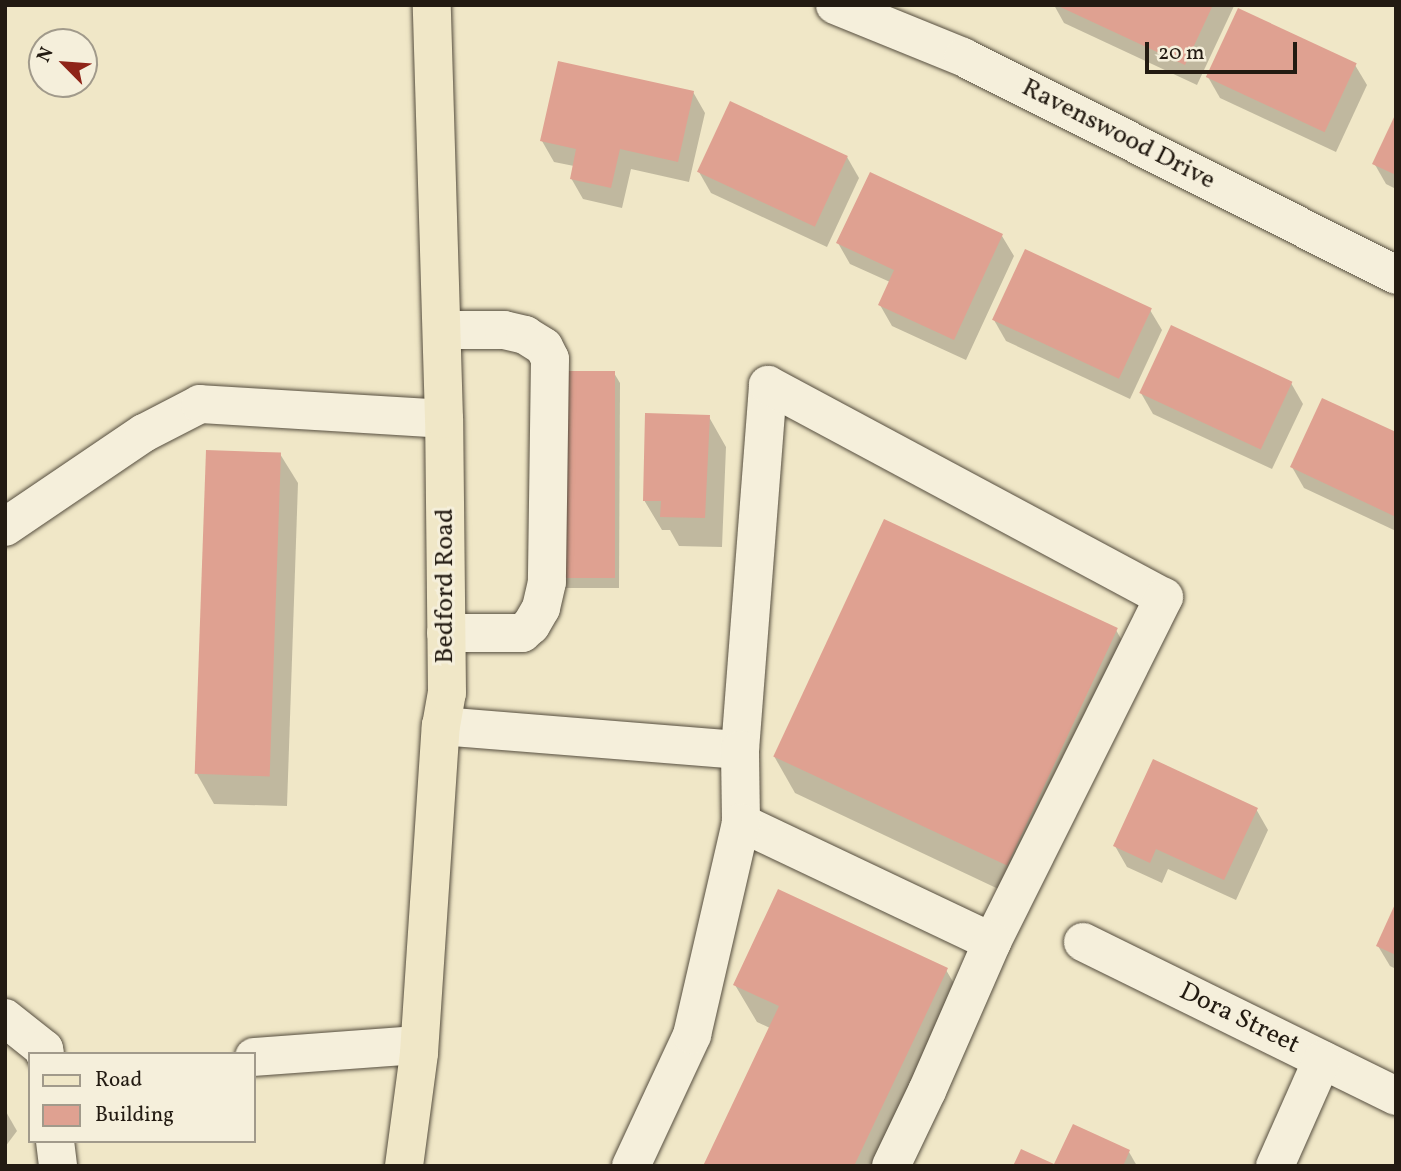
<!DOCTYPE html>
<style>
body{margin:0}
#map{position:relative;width:1401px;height:1171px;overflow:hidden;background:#f0e7c7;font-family:Vollkorn,serif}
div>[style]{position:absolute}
.shadow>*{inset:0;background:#0003}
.building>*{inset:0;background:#dfa191;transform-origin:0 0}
.roads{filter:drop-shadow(0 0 2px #564e3f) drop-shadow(0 0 2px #564e3f)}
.minor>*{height:38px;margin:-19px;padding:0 19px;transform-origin:19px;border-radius:19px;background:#f5efdb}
.major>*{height:38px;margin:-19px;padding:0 19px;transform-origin:19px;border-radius:19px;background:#f0e7c7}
span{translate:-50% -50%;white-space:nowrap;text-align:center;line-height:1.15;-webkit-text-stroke:6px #f5efdb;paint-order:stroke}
.street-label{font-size:26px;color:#231b12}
.frame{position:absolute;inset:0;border:7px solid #231b12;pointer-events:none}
.legend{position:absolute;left:28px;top:1052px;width:228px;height:91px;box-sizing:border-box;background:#f5efdb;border:2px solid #a19a8b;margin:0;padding:9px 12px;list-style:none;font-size:21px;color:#231b12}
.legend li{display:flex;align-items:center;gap:14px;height:35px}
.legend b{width:35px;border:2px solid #a19a8b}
.north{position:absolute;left:28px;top:28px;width:70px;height:70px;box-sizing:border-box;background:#f5efdb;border:2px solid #a19a8b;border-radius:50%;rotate:295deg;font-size:19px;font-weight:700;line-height:28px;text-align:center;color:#231b12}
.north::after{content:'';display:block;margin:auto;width:24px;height:32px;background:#8f2418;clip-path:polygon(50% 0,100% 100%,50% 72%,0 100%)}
.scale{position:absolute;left:1145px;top:42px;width:152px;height:32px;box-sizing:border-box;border:4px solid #231b12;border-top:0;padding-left:9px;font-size:21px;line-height:24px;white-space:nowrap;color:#231b12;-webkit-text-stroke:5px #f5efdb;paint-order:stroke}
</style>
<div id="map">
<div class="shadow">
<i style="clip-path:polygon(1054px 5px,1234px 6px,1197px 85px,1064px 23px)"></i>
<i style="clip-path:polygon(1355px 65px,1367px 85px,1336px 152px,1220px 98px,1208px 77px)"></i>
<i style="clip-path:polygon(693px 92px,705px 113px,689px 182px,631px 169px,622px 208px,583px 199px,571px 178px,574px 166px,554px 162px,542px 141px)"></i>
<i style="clip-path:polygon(1396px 117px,1396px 189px,1386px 184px,1374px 163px)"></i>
<i style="clip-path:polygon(847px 157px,859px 178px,827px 247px,711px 193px,699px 172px)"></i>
<i style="clip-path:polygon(1002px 236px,1014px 256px,966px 360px,892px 326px,880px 305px,890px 282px,850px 264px,838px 243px)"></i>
<i style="clip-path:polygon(1150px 310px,1162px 330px,1130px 399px,1006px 341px,994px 320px)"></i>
<i style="clip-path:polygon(614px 373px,620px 383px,619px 588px,564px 588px)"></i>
<i style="clip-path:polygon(1291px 383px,1303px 404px,1272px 469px,1153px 414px,1141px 393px)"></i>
<i style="clip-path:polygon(709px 417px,726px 447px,722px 547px,679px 546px,670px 530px,662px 530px,644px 500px)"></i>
<i style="clip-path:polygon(1396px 434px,1396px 531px,1304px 488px,1292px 467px)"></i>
<i style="clip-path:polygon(280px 454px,298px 483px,287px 806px,214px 804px,197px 774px)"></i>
<i style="clip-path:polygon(1116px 630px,1137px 667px,1026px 902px,795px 793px,774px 756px)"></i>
<i style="clip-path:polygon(1256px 809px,1268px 830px,1236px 900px,1168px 869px,1162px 883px,1127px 867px,1115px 846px)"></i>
<i style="clip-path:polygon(1396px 906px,1396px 969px,1390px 966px,1378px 946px)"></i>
<i style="clip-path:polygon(946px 970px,968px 1007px,892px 1166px,705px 1166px,770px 1028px,757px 1022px,735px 985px)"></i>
<i style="clip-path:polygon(5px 1110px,17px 1131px,5px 1147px)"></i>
<i style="clip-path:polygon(1129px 1152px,1137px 1166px,1055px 1166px)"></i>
</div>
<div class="building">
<i style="clip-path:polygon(1056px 5px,1213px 5px,1185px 65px)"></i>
<i style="left:1238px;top:8px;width:131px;height:76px;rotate:25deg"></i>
<i style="clip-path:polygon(558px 61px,694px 91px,678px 162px,620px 149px,611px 188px,570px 179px,576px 149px,540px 141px)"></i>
<i style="left:730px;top:101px;width:130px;height:78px;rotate:25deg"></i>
<i style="clip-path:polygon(1396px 113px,1396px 175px,1372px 164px)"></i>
<i style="clip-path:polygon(870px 172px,1003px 234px,954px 340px,878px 305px,894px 270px,836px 243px)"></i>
<i style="left:1025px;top:249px;width:140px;height:78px;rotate:25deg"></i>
<i style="left:1171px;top:325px;width:134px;height:75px;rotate:25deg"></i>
<i style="left:557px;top:371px;width:58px;height:207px"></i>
<i style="clip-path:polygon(1322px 398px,1396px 432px,1396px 517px,1290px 467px)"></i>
<i style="clip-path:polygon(645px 413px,710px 415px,705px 518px,660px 517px,661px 501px,643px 501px)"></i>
<i style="left:206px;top:450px;width:75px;height:324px;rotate:2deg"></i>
<i style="left:884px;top:519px;width:258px;height:262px;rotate:25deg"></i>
<i style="clip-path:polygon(1153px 759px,1258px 808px,1224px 880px,1156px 849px,1150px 863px,1113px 846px)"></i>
<i style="clip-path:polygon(778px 889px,948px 968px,854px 1166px,703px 1166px,779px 1006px,733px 985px)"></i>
<i style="clip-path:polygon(1396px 902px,1396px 955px,1376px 946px)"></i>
<i style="clip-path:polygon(1073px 1124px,1130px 1150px,1123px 1166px,1013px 1166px,1021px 1149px,1054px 1164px)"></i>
</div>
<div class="roads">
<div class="minor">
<i style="left:835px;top:5px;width:138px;rotate:22.1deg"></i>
<i style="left:963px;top:57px;width:485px;rotate:26.7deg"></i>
<i style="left:442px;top:330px;width:62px"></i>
<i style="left:504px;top:330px;width:22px;rotate:13deg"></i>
<i style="left:525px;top:335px;width:22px;rotate:32deg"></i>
<i style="left:544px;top:347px;width:13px;rotate:63deg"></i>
<i style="left:550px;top:359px;width:223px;rotate:90.8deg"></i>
<i style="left:547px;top:582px;width:27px;rotate:103deg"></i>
<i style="left:541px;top:608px;width:20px;rotate:120deg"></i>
<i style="left:531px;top:625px;width:12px;rotate:138deg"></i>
<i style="left:522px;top:633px;width:76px;rotate:180deg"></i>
<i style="left:5px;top:527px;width:168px;rotate:-34.1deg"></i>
<i style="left:144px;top:433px;width:63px;rotate:-27.4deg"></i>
<i style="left:200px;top:404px;width:244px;rotate:3.5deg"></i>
<i style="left:441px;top:726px;width:300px;rotate:4.6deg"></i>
<i style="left:740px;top:750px;width:366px;rotate:-85.6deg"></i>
<i style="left:768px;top:385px;width:449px;rotate:28.2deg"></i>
<i style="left:1164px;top:597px;width:385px;rotate:116.5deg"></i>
<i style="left:992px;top:942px;width:278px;rotate:-154.6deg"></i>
<i style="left:741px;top:823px;width:73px;rotate:-90.8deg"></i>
<i style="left:1083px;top:942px;width:349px;rotate:26.2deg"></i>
<i style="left:5px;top:1018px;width:50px;rotate:38.5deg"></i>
<i style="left:44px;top:1049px;width:5px;rotate:79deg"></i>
<i style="left:254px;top:1057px;width:165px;rotate:-4.2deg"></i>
<i style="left:55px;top:1141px;width:25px;rotate:83deg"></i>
<i style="left:631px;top:1166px;width:145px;rotate:-65deg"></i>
<i style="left:692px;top:1035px;width:218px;rotate:-77deg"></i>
<i style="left:891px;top:1166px;width:83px;rotate:-64.4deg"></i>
<i style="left:927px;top:1091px;width:163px;rotate:-66.4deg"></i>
<i style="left:1275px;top:1166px;width:116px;rotate:-66.1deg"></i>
</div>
<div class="major">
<i style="left:404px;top:1166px;width:114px;rotate:-82.4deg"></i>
<i style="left:419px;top:1053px;width:328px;rotate:-86.2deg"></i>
<i style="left:441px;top:726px;width:34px;rotate:-80deg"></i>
<i style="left:447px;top:693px;width:274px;rotate:-90.6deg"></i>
<i style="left:444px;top:419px;width:414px;rotate:-91.7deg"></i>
</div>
</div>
<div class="street-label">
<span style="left:1118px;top:135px;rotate:27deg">Ravenswood Drive</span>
<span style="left:446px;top:586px;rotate:-90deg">Bedford Road</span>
<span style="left:1239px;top:1019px;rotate:26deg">Dora Street</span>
</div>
<div class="frame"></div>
<ul class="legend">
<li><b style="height:9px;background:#f0e7c7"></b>Road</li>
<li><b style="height:19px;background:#dfa191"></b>Building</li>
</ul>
<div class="north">N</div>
<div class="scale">20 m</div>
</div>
